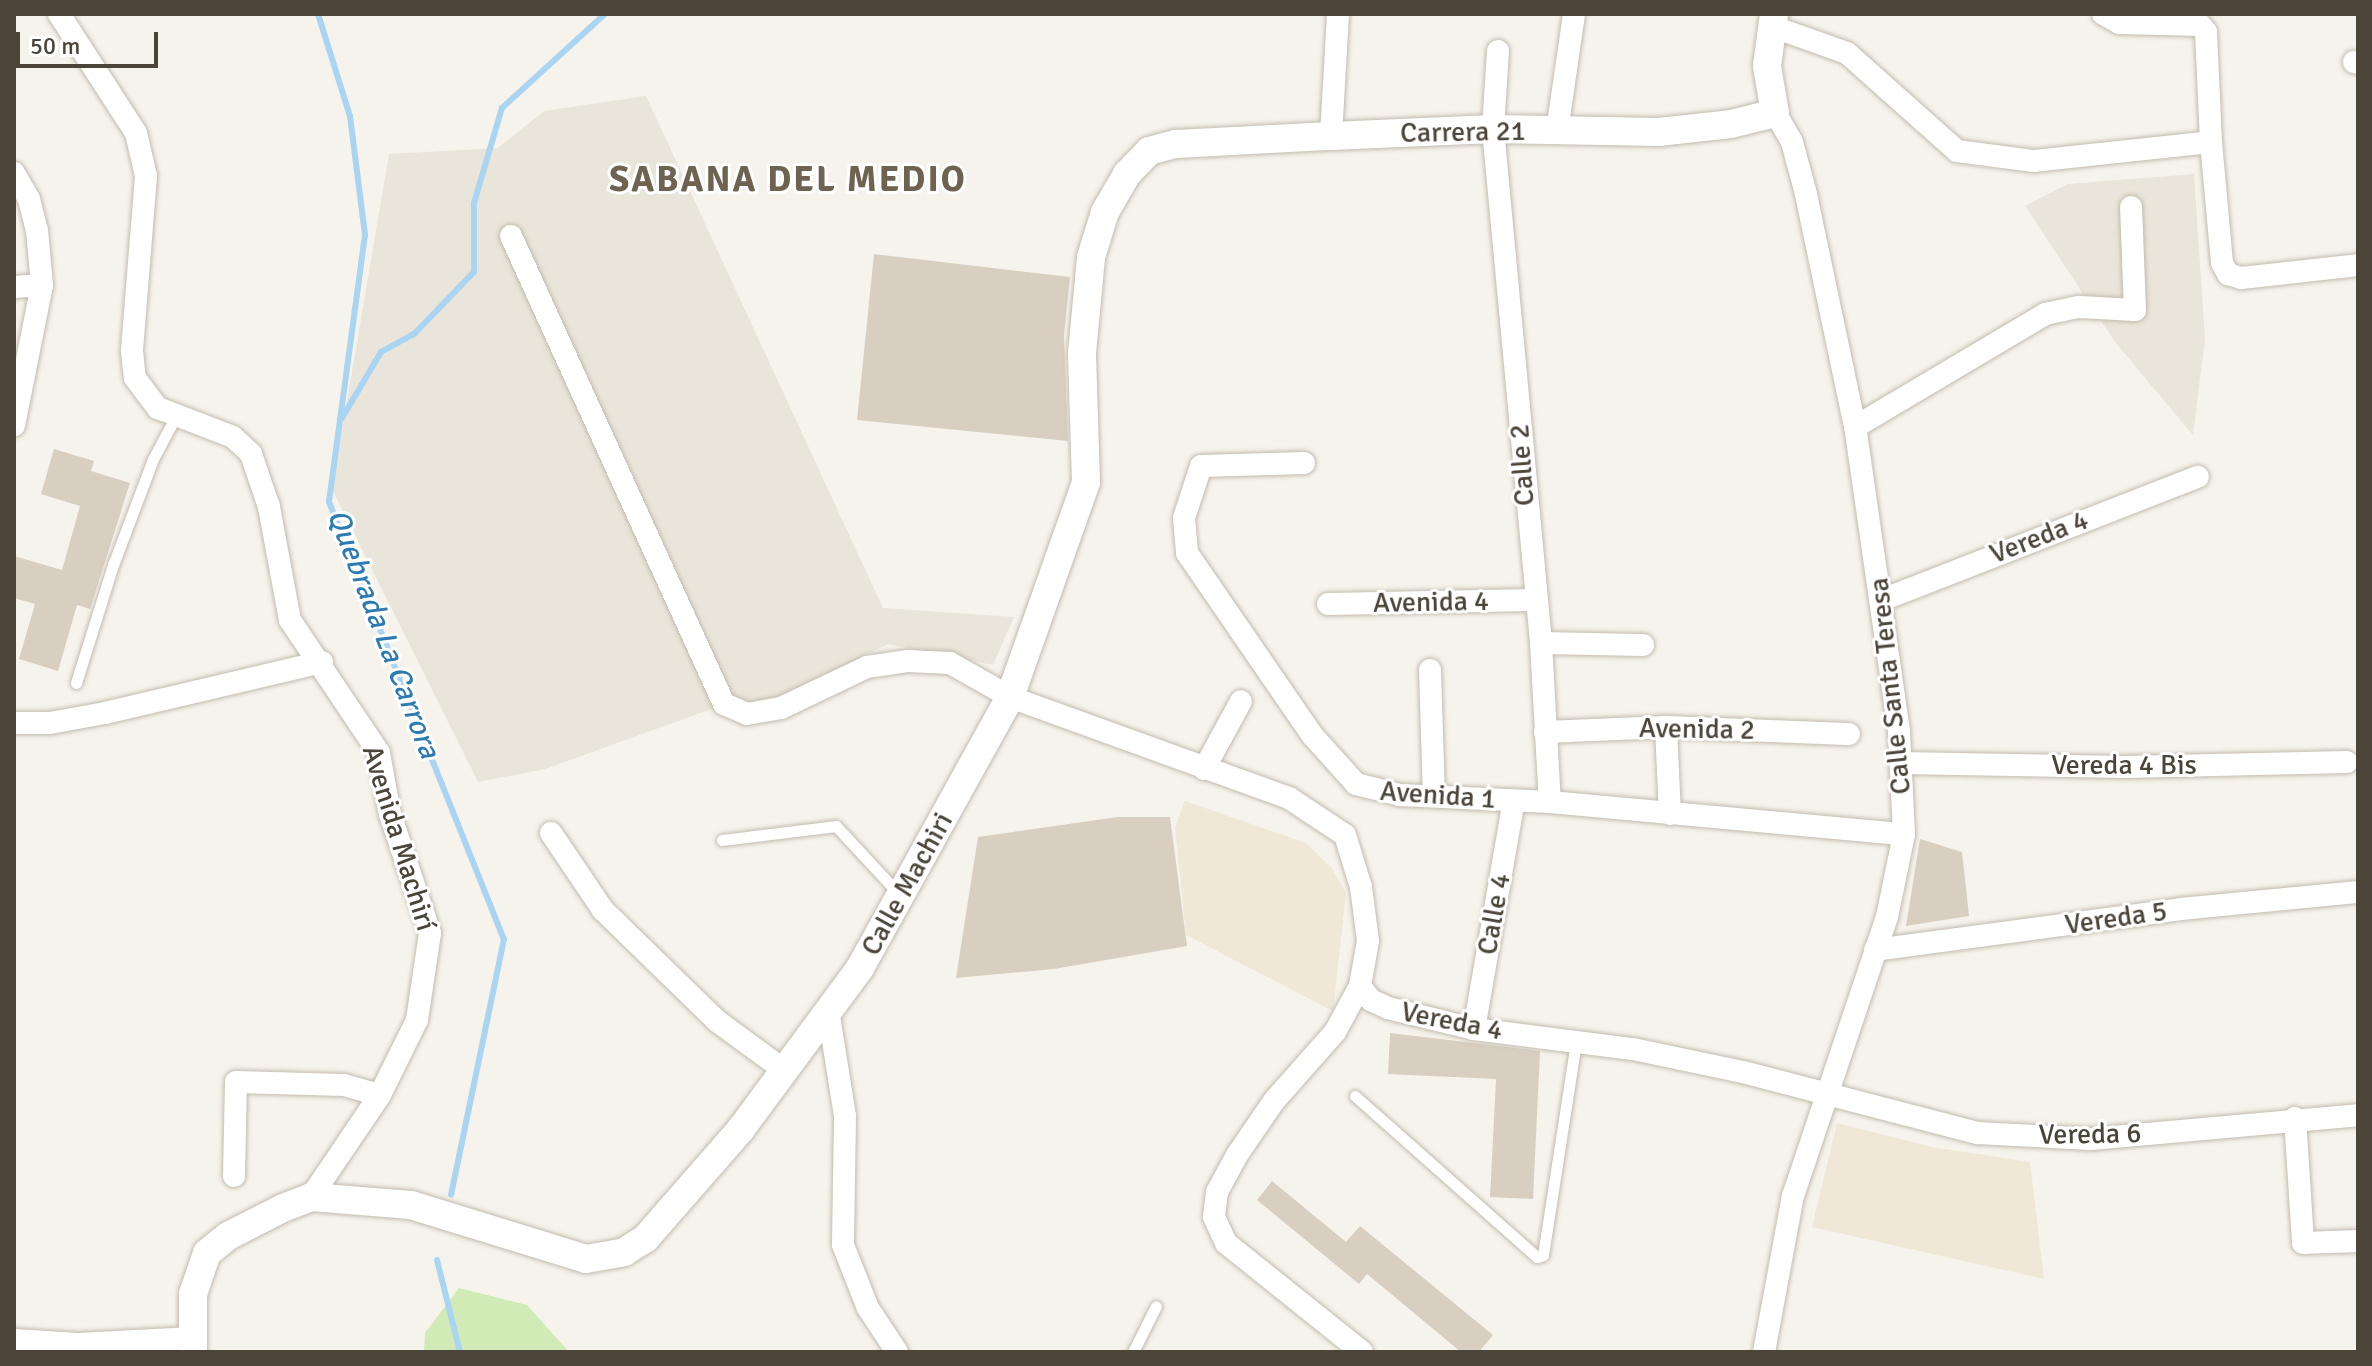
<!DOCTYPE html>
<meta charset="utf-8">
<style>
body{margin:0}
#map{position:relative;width:2372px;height:1366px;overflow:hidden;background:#f6f3ec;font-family:Signika,sans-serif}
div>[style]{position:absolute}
.residential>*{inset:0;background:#eae5da}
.education>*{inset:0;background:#efe8d6}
.green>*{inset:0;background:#d2eab5}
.stream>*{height:6px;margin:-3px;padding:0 3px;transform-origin:3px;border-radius:3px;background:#a9d4f2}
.building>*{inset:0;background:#d8cfc1}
.roads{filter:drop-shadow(0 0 2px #c2bbae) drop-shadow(0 0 2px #c2bbae)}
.service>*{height:11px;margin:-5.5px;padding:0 5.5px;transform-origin:5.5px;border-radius:5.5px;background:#fff}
.minor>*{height:22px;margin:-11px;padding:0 11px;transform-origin:11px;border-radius:11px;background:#fff}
.tertiary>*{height:28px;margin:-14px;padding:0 14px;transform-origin:14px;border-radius:14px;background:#fff}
span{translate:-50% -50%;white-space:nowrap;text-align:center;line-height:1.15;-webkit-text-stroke:6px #fff;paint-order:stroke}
.street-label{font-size:28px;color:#4b4439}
.water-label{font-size:30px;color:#2e7ab2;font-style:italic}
.district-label{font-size:36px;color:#6e6250;font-weight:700;letter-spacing:2px}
.frame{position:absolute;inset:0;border:16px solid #4b4439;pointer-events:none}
.scale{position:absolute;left:16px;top:32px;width:142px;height:36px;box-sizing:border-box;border:4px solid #4b4439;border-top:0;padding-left:10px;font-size:24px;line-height:28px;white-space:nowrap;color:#4b4439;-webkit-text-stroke:6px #fff;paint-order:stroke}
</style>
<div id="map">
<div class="residential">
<i style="clip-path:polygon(646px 96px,883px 608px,1014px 617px,993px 665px,888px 644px,793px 690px,801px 710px,720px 706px,545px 769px,478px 782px,332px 489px,389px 154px,498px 148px,544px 111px)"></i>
<i style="clip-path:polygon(2194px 174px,2205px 339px,2193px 435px,2115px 342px,2025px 206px,2068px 184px)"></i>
</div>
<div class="education">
<i style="clip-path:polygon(1185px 801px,1306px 843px,1331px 867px,1346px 893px,1333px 1011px,1186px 935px,1175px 827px)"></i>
<i style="clip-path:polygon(1837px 1123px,1932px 1147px,2030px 1162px,2044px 1279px,1812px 1227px)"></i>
</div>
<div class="green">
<i style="clip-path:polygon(459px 1288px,527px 1305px,569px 1352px,424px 1352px,425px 1333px)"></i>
</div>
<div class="stream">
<i style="left:318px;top:14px;width:107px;rotate:72.6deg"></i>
<i style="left:350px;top:116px;width:120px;rotate:82.8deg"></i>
<i style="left:365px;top:235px;width:269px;rotate:97.7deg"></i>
<i style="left:329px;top:502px;width:471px;rotate:68.2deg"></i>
<i style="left:504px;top:939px;width:261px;rotate:101.7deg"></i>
<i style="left:342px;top:418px;width:77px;rotate:-59.4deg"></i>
<i style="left:381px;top:352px;width:39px;rotate:-29deg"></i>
<i style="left:415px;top:333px;width:85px;rotate:-46deg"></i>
<i style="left:474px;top:272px;width:69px;rotate:-90deg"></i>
<i style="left:474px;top:203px;width:99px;rotate:-73.6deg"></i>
<i style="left:502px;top:108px;width:139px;rotate:-42.4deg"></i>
<i style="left:437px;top:1260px;width:95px;rotate:76deg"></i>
</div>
<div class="building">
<i style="clip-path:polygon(874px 254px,1070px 277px,1064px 335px,1068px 441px,857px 420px)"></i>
<i style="clip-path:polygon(54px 449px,94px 461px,91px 471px,130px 483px,90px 609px,77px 605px,58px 671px,19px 659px,35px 604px,14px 598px,14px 556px,62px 570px,80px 506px,41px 494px)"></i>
<i style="clip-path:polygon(1118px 817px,1170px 817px,1187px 946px,1054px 969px,956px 978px,978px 837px)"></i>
<i style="clip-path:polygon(1920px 839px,1962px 852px,1969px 916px,1906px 926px)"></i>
<i style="clip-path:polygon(1390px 1033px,1540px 1051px,1533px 1199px,1490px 1197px,1496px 1079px,1388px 1074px)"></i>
<i style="clip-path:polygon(1272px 1181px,1346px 1242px,1360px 1226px,1493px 1335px,1479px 1352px,1461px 1352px,1367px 1274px,1359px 1284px,1257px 1200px)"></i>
</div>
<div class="roads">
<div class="service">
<i style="left:76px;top:683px;width:124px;rotate:-72.6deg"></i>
<i style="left:113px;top:565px;width:113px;rotate:-69.3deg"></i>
<i style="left:153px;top:459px;width:49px;rotate:-61.9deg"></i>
<i style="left:722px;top:840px;width:115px;rotate:-7deg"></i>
<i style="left:836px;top:826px;width:91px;rotate:47.2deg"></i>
<i style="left:1355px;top:1096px;width:243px;rotate:41.5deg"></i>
<i style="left:1537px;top:1257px;width:6px;rotate:-18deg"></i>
<i style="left:1543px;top:1255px;width:217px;rotate:-81.2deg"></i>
<i style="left:1133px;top:1352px;width:51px;rotate:-63.4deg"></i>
</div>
<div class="minor">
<i style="left:59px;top:14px;width:142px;rotate:57.1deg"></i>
<i style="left:136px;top:133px;width:44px;rotate:76.9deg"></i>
<i style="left:146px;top:176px;width:176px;rotate:94.6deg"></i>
<i style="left:132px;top:351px;width:27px;rotate:84deg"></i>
<i style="left:135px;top:378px;width:38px;rotate:53deg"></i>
<i style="left:158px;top:408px;width:80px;rotate:21.1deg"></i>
<i style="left:233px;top:437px;width:25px;rotate:43deg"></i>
<i style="left:251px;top:454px;width:56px;rotate:71.2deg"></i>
<i style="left:269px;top:507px;width:115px;rotate:79.5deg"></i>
<i style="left:290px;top:620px;width:160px;rotate:56.2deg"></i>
<i style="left:379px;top:753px;width:62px;rotate:79.8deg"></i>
<i style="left:390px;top:814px;width:126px;rotate:71.4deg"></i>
<i style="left:430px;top:933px;width:88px;rotate:98.5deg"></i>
<i style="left:417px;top:1020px;width:84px;rotate:116.3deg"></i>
<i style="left:380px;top:1095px;width:123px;rotate:124.1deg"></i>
<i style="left:2103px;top:14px;width:18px;rotate:29deg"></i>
<i style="left:2119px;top:23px;width:81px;rotate:1.4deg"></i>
<i style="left:2200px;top:25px;width:9px;rotate:49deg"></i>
<i style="left:2206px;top:32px;width:110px;rotate:87.4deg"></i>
<i style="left:2211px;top:142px;width:121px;rotate:84.8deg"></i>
<i style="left:2222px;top:263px;width:13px;rotate:61deg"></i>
<i style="left:2228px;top:274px;width:14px;rotate:17deg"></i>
<i style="left:2241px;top:278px;width:118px;rotate:-6.3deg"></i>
<i style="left:1771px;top:26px;width:81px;rotate:19.6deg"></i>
<i style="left:1847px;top:53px;width:147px;rotate:41.7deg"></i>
<i style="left:1957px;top:151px;width:78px;rotate:7.4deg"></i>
<i style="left:2034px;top:161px;width:178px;rotate:-6.1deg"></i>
<i style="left:1498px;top:51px;width:78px;rotate:93.7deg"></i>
<i style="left:1493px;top:129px;width:516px;rotate:84.66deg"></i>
<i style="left:1541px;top:643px;width:159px;rotate:86.8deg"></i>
<i style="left:2354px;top:62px;width:4px;rotate:14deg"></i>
<i style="left:1557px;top:131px;width:118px;rotate:-81.7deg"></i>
<i style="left:1331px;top:136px;width:122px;rotate:-86.7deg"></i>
<i style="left:14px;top:173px;width:30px;rotate:60deg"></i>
<i style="left:29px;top:199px;width:32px;rotate:76deg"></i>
<i style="left:37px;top:230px;width:55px;rotate:84.8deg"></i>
<i style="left:42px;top:285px;width:143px;rotate:101.3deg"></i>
<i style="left:511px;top:236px;width:514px;rotate:65.53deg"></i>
<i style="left:724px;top:704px;width:25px;rotate:23deg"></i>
<i style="left:747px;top:714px;width:35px;rotate:-10deg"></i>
<i style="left:781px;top:708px;width:95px;rotate:-25.5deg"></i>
<i style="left:867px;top:667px;width:40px;rotate:-8.5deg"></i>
<i style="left:907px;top:661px;width:43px;rotate:2.7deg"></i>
<i style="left:950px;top:663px;width:69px;rotate:29.5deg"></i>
<i style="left:1010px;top:697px;width:297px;rotate:19.9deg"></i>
<i style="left:1289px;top:798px;width:67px;rotate:33.5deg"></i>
<i style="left:1345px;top:835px;width:54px;rotate:72.9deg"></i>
<i style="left:1361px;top:887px;width:54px;rotate:82.6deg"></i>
<i style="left:1368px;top:941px;width:46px;rotate:100.1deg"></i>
<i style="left:1360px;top:986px;width:52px;rotate:118.5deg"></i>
<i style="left:1335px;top:1032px;width:92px;rotate:131.5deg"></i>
<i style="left:1274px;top:1101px;width:65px;rotate:124.4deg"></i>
<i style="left:1237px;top:1155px;width:42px;rotate:118.4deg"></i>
<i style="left:1217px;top:1192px;width:25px;rotate:97deg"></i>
<i style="left:1214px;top:1217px;width:29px;rotate:65deg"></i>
<i style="left:1226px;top:1243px;width:174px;rotate:38.7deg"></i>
<i style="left:14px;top:287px;width:28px;rotate:-4deg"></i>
<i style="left:1855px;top:427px;width:221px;rotate:-30.7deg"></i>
<i style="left:2045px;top:314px;width:35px;rotate:-12deg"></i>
<i style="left:2079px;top:307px;width:56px;rotate:3.1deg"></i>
<i style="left:2135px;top:310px;width:103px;rotate:-92.2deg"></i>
<i style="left:1304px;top:463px;width:103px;rotate:178.3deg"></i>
<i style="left:1201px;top:466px;width:55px;rotate:108.1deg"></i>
<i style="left:1184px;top:518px;width:35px;rotate:85deg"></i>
<i style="left:1187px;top:553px;width:222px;rotate:55.5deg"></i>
<i style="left:1313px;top:736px;width:64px;rotate:48.1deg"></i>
<i style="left:1356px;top:784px;width:45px;rotate:14deg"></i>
<i style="left:1400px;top:795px;width:150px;rotate:2.7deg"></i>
<i style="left:1550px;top:802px;width:355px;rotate:5.2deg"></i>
<i style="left:1882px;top:600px;width:339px;rotate:-21.3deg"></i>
<i style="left:1328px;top:604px;width:206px;rotate:-1.1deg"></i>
<i style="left:1541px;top:643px;width:102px;rotate:1.1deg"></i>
<i style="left:1430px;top:670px;width:126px;rotate:88.2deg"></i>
<i style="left:14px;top:723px;width:36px"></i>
<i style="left:50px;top:723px;width:56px;rotate:-10.3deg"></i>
<i style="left:105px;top:713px;width:223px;rotate:-13.2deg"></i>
<i style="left:1666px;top:727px;width:87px;rotate:87.4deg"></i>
<i style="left:1545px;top:732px;width:121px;rotate:-2.4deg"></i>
<i style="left:1666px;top:727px;width:183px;rotate:2.2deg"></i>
<i style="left:1901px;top:763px;width:224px;rotate:1deg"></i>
<i style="left:2125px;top:767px;width:222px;rotate:-1.3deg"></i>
<i style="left:1204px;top:769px;width:77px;rotate:-61.4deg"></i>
<i style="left:551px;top:833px;width:93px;rotate:56deg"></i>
<i style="left:603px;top:910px;width:159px;rotate:44.2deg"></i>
<i style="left:717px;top:1021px;width:83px;rotate:36.2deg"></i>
<i style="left:1875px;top:950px;width:309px;rotate:-7.6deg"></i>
<i style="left:2181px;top:909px;width:178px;rotate:-5.5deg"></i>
<i style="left:1360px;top:986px;width:18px;rotate:52deg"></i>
<i style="left:1371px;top:1000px;width:19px;rotate:25deg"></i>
<i style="left:1388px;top:1008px;width:89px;rotate:13.7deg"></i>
<i style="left:1474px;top:1029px;width:160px;rotate:7.2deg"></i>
<i style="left:1633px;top:1049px;width:112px;rotate:11.8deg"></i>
<i style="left:1743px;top:1072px;width:243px;rotate:14.6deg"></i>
<i style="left:1978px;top:1133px;width:113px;rotate:3deg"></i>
<i style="left:2091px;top:1139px;width:268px;rotate:-5.1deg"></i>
<i style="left:829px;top:1016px;width:101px;rotate:80.9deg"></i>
<i style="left:845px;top:1116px;width:129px;rotate:90.9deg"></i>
<i style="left:843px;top:1245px;width:68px;rotate:68.4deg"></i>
<i style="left:868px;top:1308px;width:53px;rotate:56.6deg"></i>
<i style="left:1474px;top:1029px;width:232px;rotate:-80.1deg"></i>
<i style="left:2295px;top:1118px;width:125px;rotate:86.3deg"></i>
<i style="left:2303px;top:1243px;width:55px;rotate:-2.1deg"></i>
<i style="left:234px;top:1176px;width:94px;rotate:-88.8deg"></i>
<i style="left:236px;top:1082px;width:108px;rotate:1.6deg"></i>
<i style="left:344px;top:1085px;width:37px;rotate:16deg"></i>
<i style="left:14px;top:1340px;width:64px;rotate:3.6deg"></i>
<i style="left:78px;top:1344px;width:115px;rotate:-3deg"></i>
<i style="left:1764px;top:1352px;width:159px;rotate:-79.5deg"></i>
<i style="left:1793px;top:1196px;width:294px;rotate:-71.4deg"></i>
<i style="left:1887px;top:917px;width:85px;rotate:-78.4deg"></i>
<i style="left:1904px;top:834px;width:103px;rotate:-92.8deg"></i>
<i style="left:1899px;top:731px;width:307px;rotate:-98.2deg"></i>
<i style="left:1855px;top:427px;width:238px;rotate:-101.9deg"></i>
<i style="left:1806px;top:194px;width:54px;rotate:-105.1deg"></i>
<i style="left:1792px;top:142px;width:34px;rotate:-120deg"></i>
</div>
<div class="tertiary">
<i style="left:193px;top:1352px;width:58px;rotate:-90deg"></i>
<i style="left:193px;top:1294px;width:43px;rotate:-71.1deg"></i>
<i style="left:207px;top:1253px;width:27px;rotate:-39deg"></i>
<i style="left:228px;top:1236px;width:62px;rotate:-27deg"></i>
<i style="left:283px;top:1208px;width:30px;rotate:-21deg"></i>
<i style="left:311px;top:1197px;width:100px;rotate:4.6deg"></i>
<i style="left:411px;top:1205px;width:183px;rotate:17.1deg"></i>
<i style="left:586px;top:1259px;width:39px;rotate:-10deg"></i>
<i style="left:624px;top:1252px;width:26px;rotate:-32deg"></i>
<i style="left:646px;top:1238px;width:145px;rotate:-48.9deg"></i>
<i style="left:741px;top:1129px;width:200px;rotate:-53.5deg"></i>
<i style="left:860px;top:968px;width:310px;rotate:-61deg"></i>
<i style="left:1010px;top:697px;width:228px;rotate:-70.5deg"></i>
<i style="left:1086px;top:482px;width:129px;rotate:-91.8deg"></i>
<i style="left:1082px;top:353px;width:96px;rotate:-84.6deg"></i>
<i style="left:1091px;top:257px;width:47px;rotate:-72.7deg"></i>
<i style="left:1105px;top:212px;width:44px;rotate:-59.9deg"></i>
<i style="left:1127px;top:174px;width:32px;rotate:-46deg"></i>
<i style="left:1149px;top:151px;width:28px;rotate:-15deg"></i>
<i style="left:1176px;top:144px;width:155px;rotate:-3deg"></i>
<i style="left:1331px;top:136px;width:162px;rotate:-2.5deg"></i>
<i style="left:1493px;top:129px;width:166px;rotate:1deg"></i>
<i style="left:1659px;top:132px;width:72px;rotate:-6.3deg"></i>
<i style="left:1731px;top:124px;width:45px;rotate:-14deg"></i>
<i style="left:1775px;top:113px;width:48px;rotate:-99.7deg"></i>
<i style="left:1767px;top:66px;width:52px;rotate:-82.3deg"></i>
</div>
</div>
<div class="street-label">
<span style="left:1463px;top:132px;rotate:-1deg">Carrera 21</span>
<span style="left:1522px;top:465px;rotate:-94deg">Calle 2</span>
<span style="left:2039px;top:537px;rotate:-21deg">Vereda 4</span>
<span style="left:1431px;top:602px;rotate:-1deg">Avenida 4</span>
<span style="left:1890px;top:686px;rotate:-96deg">Calle Santa Teresa</span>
<span style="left:1697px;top:729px;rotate:1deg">Avenida 2</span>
<span style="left:2124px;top:765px">Vereda 4 Bis</span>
<span style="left:1438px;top:795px;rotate:4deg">Avenida 1</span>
<span style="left:399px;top:838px;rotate:73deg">Avenida Machirí</span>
<span style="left:907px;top:884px;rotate:-61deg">Calle Machiri</span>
<span style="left:1494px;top:914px;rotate:-80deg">Calle 4</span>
<span style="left:2116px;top:918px;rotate:-8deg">Vereda 5</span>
<span style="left:1452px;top:1021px;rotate:11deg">Vereda 4</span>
<span style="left:2090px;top:1134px;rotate:-1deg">Vereda 6</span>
</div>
<div class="water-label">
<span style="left:383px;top:634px;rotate:69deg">Quebrada La Carrora</span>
</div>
<div class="district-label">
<span style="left:788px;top:180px">SABANA DEL MEDIO</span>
</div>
<div class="frame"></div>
<div class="scale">50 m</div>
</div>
